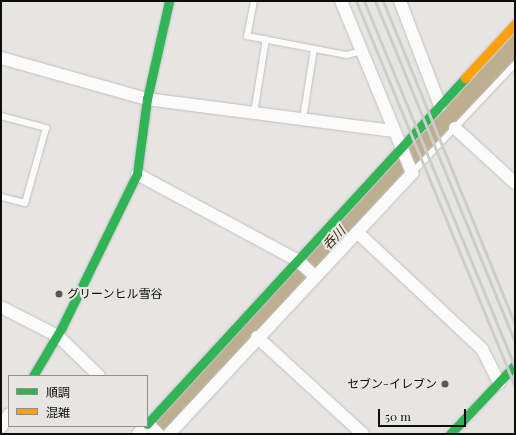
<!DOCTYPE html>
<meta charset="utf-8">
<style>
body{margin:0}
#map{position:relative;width:516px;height:435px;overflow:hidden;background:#e6e5e3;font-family:"Playfair Display","Noto Sans JP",serif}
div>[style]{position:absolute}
.water>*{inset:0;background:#bdae90}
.roads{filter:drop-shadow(0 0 1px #c1c0bf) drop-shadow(0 0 1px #c1c0bf)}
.lane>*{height:6px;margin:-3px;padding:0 3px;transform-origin:3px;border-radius:3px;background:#fbfbfb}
.street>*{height:12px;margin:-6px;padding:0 6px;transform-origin:6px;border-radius:6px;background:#fbfbfb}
.fast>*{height:9px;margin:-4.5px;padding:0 4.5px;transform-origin:4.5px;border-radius:4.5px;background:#30b455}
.slow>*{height:9px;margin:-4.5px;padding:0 4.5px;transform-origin:4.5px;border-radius:4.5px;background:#ff9f0a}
.rail>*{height:3px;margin:-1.5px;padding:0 1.5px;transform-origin:1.5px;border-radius:1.5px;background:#ccccca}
.dots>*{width:11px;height:11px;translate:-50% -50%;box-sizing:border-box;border:2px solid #e7e6e2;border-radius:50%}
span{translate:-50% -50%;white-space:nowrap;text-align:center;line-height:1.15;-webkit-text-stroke:4px #e7e6e2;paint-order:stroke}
.poi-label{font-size:12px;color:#0d0d0b}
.left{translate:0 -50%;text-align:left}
.right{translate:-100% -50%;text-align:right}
.water-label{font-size:13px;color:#42330f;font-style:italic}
.frame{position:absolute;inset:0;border:2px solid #0d0d0b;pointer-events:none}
.legend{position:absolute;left:8px;top:375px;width:140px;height:52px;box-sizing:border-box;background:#e7e6e2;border:1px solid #908f8c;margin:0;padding:5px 7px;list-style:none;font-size:12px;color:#0d0d0b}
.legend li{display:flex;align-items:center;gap:8px;height:20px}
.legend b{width:20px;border:1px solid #908f8c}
.scale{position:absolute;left:378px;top:409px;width:88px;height:18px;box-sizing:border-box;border:2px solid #0d0d0b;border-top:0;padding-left:5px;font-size:12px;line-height:14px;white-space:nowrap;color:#0d0d0b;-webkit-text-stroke:3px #e7e6e2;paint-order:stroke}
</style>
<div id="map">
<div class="water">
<i style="clip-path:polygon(515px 33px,515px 64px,164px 434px,145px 434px)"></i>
</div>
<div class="roads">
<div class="lane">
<i style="left:254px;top:1px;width:36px;rotate:101deg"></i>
<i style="left:247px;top:36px;width:102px;rotate:10.8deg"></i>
<i style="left:347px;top:55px;width:16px;rotate:-15deg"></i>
<i style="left:254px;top:113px;width:75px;rotate:-80.8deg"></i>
<i style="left:1px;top:116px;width:47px;rotate:14.9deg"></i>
<i style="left:46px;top:128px;width:78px;rotate:105.6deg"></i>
<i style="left:25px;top:203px;width:25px;rotate:-166deg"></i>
<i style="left:303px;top:119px;width:71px;rotate:-81.1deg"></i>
<i style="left:412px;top:173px;width:150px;rotate:-46.6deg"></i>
</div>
<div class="street">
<i style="left:400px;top:1px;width:112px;rotate:69.1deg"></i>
<i style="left:1px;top:58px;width:152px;rotate:15.7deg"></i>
<i style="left:147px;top:99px;width:249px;rotate:7.4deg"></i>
<i style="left:455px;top:128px;width:81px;rotate:42.5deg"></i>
<i style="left:137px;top:174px;width:182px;rotate:28.3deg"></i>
<i style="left:297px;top:260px;width:25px;rotate:42deg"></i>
<i style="left:357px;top:232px;width:171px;rotate:43.1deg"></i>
<i style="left:482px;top:349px;width:38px;rotate:63deg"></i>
<i style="left:1px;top:307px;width:64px;rotate:27deg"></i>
<i style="left:58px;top:336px;width:57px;rotate:44.3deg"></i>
<i style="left:257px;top:337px;width:144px;rotate:42.5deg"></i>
<i style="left:147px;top:423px;width:16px;rotate:45deg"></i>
<i style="left:1px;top:427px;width:15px;rotate:-58deg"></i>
<i style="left:138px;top:434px;width:11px;rotate:-49deg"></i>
<i style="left:169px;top:434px;width:357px;rotate:-47deg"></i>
<i style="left:412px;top:173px;width:186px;rotate:-112.4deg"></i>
</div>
<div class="fast">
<i style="left:33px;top:376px;width:57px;rotate:-59.4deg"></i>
<i style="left:62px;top:327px;width:170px;rotate:-63.9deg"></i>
<i style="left:137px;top:174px;width:76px;rotate:-82.4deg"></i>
<i style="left:147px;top:99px;width:100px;rotate:-77.3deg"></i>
<i style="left:147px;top:424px;width:470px;rotate:-47.4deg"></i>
<i style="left:450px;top:434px;width:95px;rotate:-46.7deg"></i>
</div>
<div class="slow">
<i style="left:465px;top:78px;width:74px;rotate:-47.2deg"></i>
</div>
</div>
<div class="rail">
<i style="left:356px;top:1px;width:417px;rotate:67.6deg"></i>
<i style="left:364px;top:1px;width:396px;rotate:67.6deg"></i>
<i style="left:375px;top:1px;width:369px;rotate:67.7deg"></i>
<i style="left:383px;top:1px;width:350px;rotate:67.8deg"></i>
</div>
<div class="dots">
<i style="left:59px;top:294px;background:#595957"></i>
<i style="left:445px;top:384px;background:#595957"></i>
</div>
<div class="poi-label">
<span class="left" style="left:67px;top:294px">グリーンヒル雪谷</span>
<span class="right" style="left:437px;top:384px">セブン-イレブン</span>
</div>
<div class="water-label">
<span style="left:334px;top:238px;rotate:-47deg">呑川</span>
</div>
<div class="frame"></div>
<ul class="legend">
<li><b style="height:5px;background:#30b455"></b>順調</li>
<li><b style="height:5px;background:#ff9f0a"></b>混雑</li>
</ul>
<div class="scale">50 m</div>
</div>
